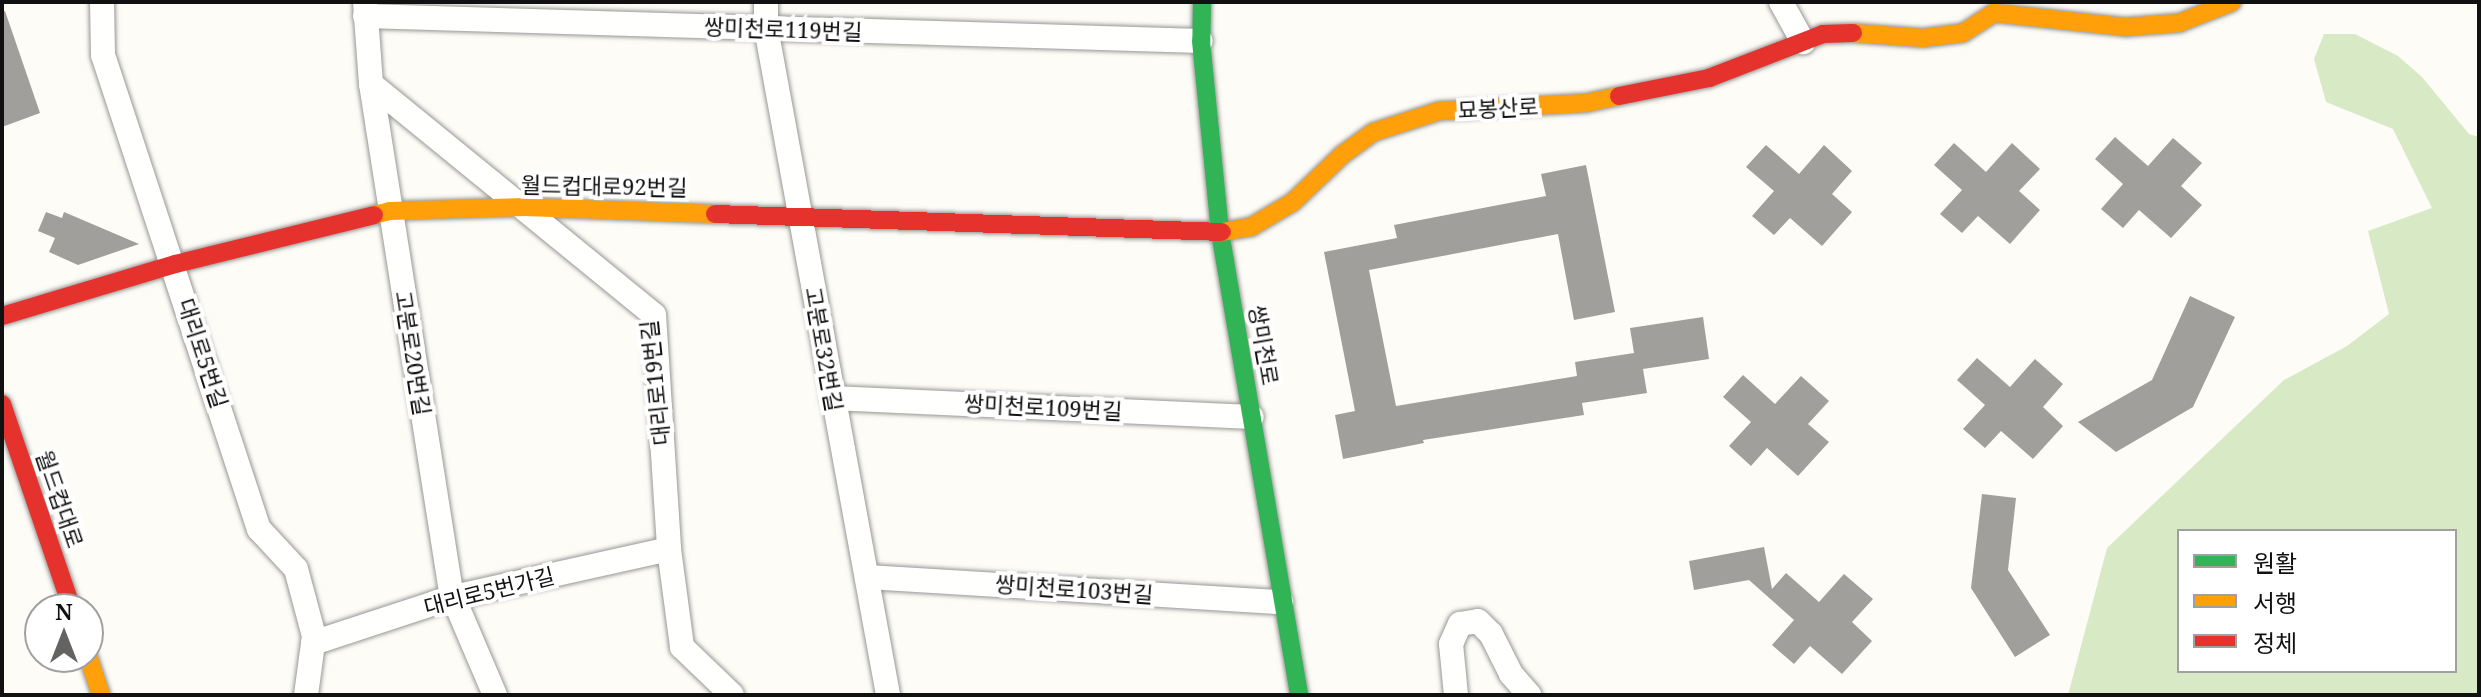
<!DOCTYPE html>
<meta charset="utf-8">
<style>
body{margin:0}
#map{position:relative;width:2481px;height:697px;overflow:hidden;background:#fdfcf7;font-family:"Noto Serif","Noto Sans KR",serif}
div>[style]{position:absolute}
.forest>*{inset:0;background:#d8eac5}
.building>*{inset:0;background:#a19f9c}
.roads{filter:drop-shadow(0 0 2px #979795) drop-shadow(0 0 2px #979795)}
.street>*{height:24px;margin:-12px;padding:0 12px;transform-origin:12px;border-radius:12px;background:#fffffe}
.fast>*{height:18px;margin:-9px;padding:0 9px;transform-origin:9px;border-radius:9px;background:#30b455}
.slow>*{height:18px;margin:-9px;padding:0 9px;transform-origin:9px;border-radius:9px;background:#ff9f0a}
.jam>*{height:18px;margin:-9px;padding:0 9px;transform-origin:9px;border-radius:9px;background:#e5322d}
span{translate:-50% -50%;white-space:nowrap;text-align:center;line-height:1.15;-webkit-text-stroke:8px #fff;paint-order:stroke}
.street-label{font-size:22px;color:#111}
.frame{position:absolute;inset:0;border:4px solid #111;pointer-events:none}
.legend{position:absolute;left:2177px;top:529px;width:280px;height:144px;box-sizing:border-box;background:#fff;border:2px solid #a0a0a0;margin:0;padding:10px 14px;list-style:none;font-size:24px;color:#111}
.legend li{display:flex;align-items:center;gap:16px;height:40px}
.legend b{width:40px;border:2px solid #a0a0a0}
.north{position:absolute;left:24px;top:593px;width:80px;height:80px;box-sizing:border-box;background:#fff;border:2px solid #a0a0a0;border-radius:50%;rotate:0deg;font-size:22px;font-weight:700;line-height:32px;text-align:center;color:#111}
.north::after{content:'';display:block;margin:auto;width:28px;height:36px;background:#646362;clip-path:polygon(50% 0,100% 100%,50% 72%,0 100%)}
</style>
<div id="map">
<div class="forest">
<i style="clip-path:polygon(evenodd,2324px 34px,2355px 34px,2398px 56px,2422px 77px,2469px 134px,2479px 137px,2479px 695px,2068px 695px,2107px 548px,2284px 380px,2347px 346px,2389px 314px,2368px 231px,2432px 208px,2393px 129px,2326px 102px,2314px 59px,2324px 34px,2179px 531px,2455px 531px,2455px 671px,2179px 671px,2179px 531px)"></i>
</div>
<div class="building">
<i style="clip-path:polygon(5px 11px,40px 113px,2px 127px,2px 12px)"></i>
<i style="clip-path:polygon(2115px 137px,2148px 166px,2173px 138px,2202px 163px,2181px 186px,2202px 205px,2171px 238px,2139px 210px,2123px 228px,2101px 209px,2123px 184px,2095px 159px)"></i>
<i style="clip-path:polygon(1954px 143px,1986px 172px,2012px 143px,2040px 169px,2019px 191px,2040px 210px,2010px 244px,1978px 216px,1962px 233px,1940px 214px,1962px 190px,1934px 165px)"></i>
<i style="clip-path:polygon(1766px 145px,1799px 174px,1824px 145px,1852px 171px,1832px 194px,1852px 212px,1822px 246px,1790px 218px,1774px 235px,1752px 216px,1774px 191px,1746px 167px)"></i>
<i style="clip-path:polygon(1586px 165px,1615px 312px,1574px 320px,1558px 234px,1369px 270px,1396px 406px,1577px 376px,1575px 362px,1634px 353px,1630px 328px,1703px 317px,1709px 359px,1643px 369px,1647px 393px,1582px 403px,1584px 415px,1423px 440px,1424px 443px,1343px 459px,1335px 415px,1355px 411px,1324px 252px,1397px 238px,1394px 225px,1546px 196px,1541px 174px)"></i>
<i style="clip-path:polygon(46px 212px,62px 218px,64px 212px,139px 244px,78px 265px,49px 252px,55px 238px,38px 231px)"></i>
<i style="clip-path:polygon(2190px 296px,2235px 317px,2193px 407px,2116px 452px,2078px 422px,2152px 380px)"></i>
<i style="clip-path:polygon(1977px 358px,2010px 387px,2035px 359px,2063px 384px,2043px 407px,2063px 426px,2033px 459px,2001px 431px,1985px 448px,1963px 429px,1985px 405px,1957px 380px)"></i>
<i style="clip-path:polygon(1743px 375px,1775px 404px,1801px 376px,1829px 401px,1808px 424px,1829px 442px,1798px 476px,1767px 448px,1751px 466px,1729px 446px,1751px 422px,1723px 397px)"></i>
<i style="clip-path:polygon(1982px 494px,2016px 498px,2008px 570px,2050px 635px,2015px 657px,1971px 588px)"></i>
<i style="clip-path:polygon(1764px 547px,1772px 589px,1786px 573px,1819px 602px,1844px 574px,1873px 599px,1852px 622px,1872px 641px,1842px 674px,1810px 646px,1794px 664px,1772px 645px,1794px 620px,1749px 580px,1694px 590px,1689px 561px)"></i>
</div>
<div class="roads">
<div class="street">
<i style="left:102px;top:2px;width:53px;rotate:88.9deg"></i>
<i style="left:103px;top:55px;width:499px;rotate:71.8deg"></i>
<i style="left:259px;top:529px;width:54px;rotate:47.2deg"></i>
<i style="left:296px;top:569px;width:69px;rotate:75deg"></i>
<i style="left:314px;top:636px;width:60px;rotate:97.7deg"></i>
<i style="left:365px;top:2px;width:82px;rotate:85.8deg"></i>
<i style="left:371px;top:84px;width:514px;rotate:81.05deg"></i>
<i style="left:451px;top:592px;width:112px;rotate:66.9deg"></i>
<i style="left:766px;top:2px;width:26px;rotate:90deg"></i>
<i style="left:766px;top:28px;width:678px;rotate:79.63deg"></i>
<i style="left:1781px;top:2px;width:46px;rotate:61.2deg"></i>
<i style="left:365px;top:16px;width:836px;rotate:1.71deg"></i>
<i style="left:371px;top:84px;width:365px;rotate:39.2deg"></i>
<i style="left:654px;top:315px;width:234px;rotate:86.3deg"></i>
<i style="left:669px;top:549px;width:99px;rotate:82.4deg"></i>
<i style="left:682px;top:647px;width:69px;rotate:43.8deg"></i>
<i style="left:833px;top:398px;width:419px;rotate:2.6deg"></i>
<i style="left:867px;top:577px;width:415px;rotate:3.5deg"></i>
<i style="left:313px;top:643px;width:147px;rotate:-18.2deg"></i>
<i style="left:453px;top:597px;width:221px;rotate:-12.5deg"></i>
<i style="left:1456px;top:695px;width:51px;rotate:-95.6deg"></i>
<i style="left:1451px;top:644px;width:22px;rotate:-66deg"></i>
<i style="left:1460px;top:624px;width:18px;rotate:-9deg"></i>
<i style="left:1478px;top:621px;width:18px;rotate:45deg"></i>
<i style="left:1491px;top:634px;width:45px;rotate:63.4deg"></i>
<i style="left:1511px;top:674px;width:28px;rotate:49deg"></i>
</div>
<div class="fast">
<i style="left:1202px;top:2px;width:39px;rotate:91deg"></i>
<i style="left:1201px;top:41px;width:192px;rotate:84.3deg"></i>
<i style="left:1220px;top:232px;width:470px;rotate:80.3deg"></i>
</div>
<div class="slow">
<i style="left:1853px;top:33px;width:70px;rotate:4.1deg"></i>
<i style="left:1923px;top:38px;width:40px;rotate:-7.1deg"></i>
<i style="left:1963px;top:33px;width:37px;rotate:-33deg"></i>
<i style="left:1994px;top:13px;width:133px;rotate:6.1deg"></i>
<i style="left:2126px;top:27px;width:53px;rotate:-4.3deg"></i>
<i style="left:2179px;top:23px;width:57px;rotate:-21.6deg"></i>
<i style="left:374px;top:215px;width:16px;rotate:-14deg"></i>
<i style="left:390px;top:211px;width:135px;rotate:-1.7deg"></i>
<i style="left:525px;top:207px;width:190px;rotate:2.1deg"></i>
<i style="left:1222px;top:232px;width:29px;rotate:-10deg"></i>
<i style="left:1251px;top:227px;width:49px;rotate:-30.8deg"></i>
<i style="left:1293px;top:202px;width:68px;rotate:-43.8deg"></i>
<i style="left:1342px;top:155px;width:39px;rotate:-36deg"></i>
<i style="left:1374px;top:132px;width:68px;rotate:-17.9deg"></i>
<i style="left:1439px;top:111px;width:147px;rotate:-3.1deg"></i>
<i style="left:1586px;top:103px;width:34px;rotate:-12deg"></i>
<i style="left:88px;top:656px;width:41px;rotate:71.6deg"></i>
</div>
<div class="jam">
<i style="left:1619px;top:96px;width:92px;rotate:-11.3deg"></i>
<i style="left:1709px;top:78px;width:122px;rotate:-21.1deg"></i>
<i style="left:1823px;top:34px;width:30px;rotate:-2deg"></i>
<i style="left:715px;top:214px;width:507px;rotate:2.03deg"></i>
<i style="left:2px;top:316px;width:181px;rotate:-16.7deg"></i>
<i style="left:175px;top:264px;width:205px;rotate:-13.8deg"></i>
<i style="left:2px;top:404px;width:217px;rotate:71.1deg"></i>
</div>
</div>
<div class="street-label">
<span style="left:783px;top:29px;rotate:2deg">쌍미천로119번길</span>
<span style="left:1498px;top:108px;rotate:-3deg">묘봉산로</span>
<span style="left:604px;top:186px;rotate:1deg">월드컵대로92번길</span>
<span style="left:1264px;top:345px;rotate:80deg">쌍미천로</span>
<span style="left:824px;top:349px;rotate:80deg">고분로32번길</span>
<span style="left:203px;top:353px;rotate:72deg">대리로5번길</span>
<span style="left:413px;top:353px;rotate:81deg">고분로20번길</span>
<span style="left:655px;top:383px;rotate:-96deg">대리로19번길</span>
<span style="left:1043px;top:407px;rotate:3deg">쌍미천로109번길</span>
<span style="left:60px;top:499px;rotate:71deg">월드컵대로</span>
<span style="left:1074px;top:589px;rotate:4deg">쌍미천로103번길</span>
<span style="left:489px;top:591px;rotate:-14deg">대리로5번가길</span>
</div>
<div class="frame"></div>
<ul class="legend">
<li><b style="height:10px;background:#30b455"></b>원활</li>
<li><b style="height:10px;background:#ff9f0a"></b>서행</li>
<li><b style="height:10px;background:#e5322d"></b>정체</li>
</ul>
<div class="north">N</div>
</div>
